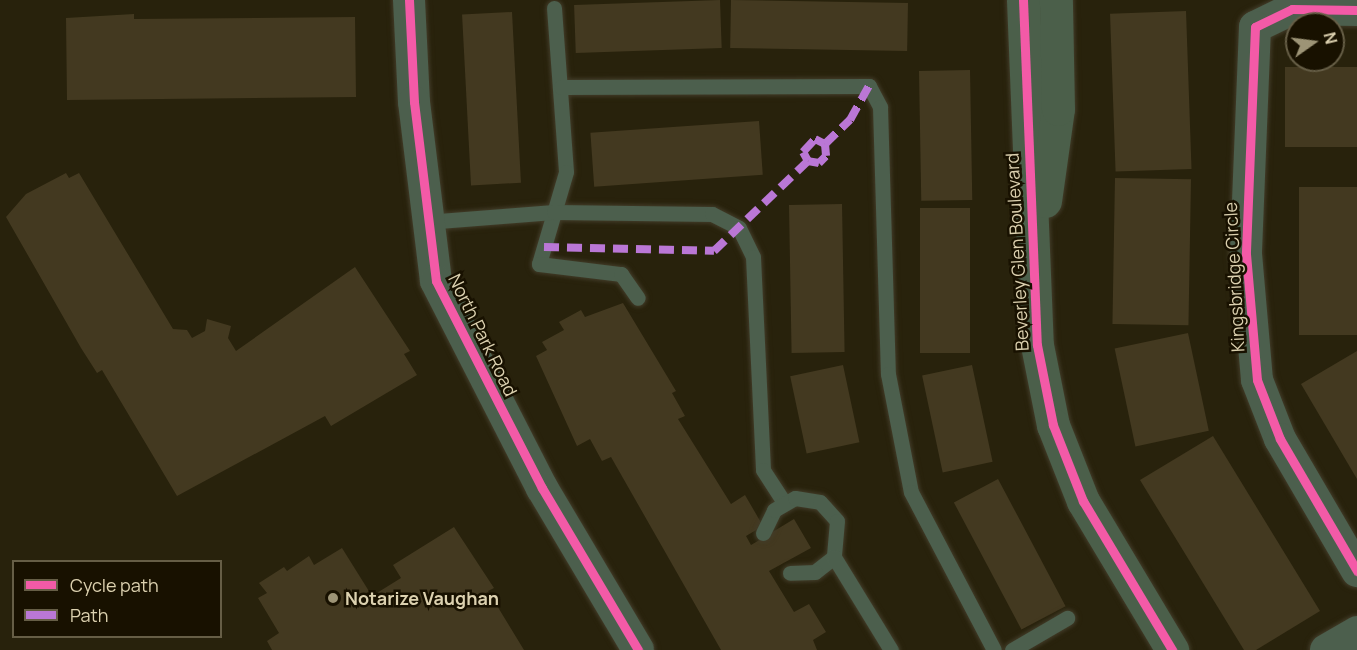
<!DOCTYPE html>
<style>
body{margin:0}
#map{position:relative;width:1357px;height:650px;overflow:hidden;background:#28220c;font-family:Manrope,sans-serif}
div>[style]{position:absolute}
.building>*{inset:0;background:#433920;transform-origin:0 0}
.roads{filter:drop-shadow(0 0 2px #423c29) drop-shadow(0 0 2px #423c29)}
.lane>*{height:15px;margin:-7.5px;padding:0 7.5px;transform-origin:7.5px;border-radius:7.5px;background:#4c5f4d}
.street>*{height:32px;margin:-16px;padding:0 16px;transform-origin:16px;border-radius:16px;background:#4c5f4d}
.secondary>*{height:33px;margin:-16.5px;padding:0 16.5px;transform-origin:16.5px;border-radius:16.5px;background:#4b5f4a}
.quiet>*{height:8px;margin-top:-4px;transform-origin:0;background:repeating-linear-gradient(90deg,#ba77d6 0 15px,transparent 0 23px)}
.cycleway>*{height:9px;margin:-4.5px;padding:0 4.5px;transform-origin:4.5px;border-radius:4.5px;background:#f35aa7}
.dots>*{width:16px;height:16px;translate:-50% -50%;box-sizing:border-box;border:3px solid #181100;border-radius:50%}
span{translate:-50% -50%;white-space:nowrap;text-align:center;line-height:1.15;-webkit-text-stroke:5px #181100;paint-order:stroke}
.street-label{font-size:18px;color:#dcd1af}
.poi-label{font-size:18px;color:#dcd1af;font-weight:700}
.left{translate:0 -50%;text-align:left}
.legend{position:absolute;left:12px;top:560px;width:210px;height:78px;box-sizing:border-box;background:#181100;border:2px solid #665e46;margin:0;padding:8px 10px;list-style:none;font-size:18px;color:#dcd1af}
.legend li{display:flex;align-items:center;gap:12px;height:30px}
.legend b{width:30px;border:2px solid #665e46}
.north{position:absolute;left:1285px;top:12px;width:60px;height:60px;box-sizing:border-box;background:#181100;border:2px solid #665e46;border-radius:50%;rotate:76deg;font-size:16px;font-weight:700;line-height:24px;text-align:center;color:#dcd1af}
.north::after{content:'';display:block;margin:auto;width:21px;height:27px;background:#9d9476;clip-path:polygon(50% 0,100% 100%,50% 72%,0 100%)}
</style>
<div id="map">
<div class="building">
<i style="left:720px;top:0;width:48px;height:146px;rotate:88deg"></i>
<i style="left:731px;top:0;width:177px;height:48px;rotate:1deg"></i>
<i style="left:1186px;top:11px;width:158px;height:76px;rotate:88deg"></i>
<i style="left:512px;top:12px;width:171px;height:50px;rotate:87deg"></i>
<i style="clip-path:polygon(134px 14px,134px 19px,355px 17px,356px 97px,67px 100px,66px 18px)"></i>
<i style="left:1357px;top:67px;width:80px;height:72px;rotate:90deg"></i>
<i style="left:970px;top:70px;width:130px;height:51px;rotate:89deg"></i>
<i style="left:759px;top:121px;width:54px;height:169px;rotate:86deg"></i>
<i style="clip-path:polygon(66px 173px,69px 178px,79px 173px,173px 329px,187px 330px,192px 338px,205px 331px,207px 319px,231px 326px,228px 338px,236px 351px,355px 267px,410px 351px,404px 354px,417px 375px,331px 426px,325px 416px,177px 496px,102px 370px,97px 373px,81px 348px,6px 217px,26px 194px)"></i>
<i style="left:1115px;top:178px;width:76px;height:146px;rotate:1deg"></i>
<i style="left:1357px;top:187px;width:148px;height:58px;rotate:90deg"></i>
<i style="left:842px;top:204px;width:148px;height:53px;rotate:89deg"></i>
<i style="left:970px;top:208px;width:145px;height:50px;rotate:90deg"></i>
<i style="clip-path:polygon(623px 303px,676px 391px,672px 393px,685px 416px,678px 419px,731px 504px,745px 495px,763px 526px,746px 536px,751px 545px,794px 519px,811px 548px,769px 571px,794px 612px,809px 604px,826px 632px,813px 640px,817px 650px,721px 650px,611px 457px,602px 461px,590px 439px,577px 446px,536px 356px,547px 350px,542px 342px,564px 330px,559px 322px,581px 310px,585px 317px)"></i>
<i style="left:1188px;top:333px;width:100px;height:75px;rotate:78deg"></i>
<i style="clip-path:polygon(1357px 351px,1357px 479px,1301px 384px)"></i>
<i style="left:843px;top:365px;width:79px;height:54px;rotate:78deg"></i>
<i style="left:972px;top:365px;width:99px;height:51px;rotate:78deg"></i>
<i style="clip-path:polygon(1213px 436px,1320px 611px,1256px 650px,1244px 650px,1140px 480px)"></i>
<i style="left:998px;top:479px;width:144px;height:50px;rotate:62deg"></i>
<i style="clip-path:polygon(454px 527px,494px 588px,488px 591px,524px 650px,272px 650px,267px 641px,279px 633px,258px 598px,267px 593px,259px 583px,284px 567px,287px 571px,309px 556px,314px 565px,342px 548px,372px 596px,401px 578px,393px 565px)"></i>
</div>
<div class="roads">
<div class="lane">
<i style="left:554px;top:8px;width:164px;rotate:85.8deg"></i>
<i style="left:566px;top:172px;width:96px;rotate:106.4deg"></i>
<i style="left:539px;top:264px;width:83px;rotate:7deg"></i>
<i style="left:621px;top:274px;width:29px;rotate:55deg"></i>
<i style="left:561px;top:87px;width:308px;rotate:-0.2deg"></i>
<i style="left:869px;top:86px;width:24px;rotate:62deg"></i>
<i style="left:880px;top:107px;width:267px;rotate:88.3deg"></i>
<i style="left:888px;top:374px;width:120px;rotate:79deg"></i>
<i style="left:911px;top:492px;width:178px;rotate:62.3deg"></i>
<i style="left:426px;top:222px;width:128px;rotate:-4.5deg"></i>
<i style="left:554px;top:212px;width:158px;rotate:0.7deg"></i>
<i style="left:712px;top:214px;width:30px;rotate:27deg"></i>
<i style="left:739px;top:228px;width:32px;rotate:64deg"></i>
<i style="left:753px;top:257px;width:213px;rotate:87.3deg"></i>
<i style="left:763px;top:470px;width:38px;rotate:57deg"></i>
<i style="left:763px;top:533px;width:25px;rotate:-64deg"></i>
<i style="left:774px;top:510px;width:24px;rotate:-30deg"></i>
<i style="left:795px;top:498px;width:25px;rotate:9deg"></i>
<i style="left:820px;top:502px;width:25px;rotate:48deg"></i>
<i style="left:837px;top:521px;width:36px;rotate:95deg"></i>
<i style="left:834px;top:557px;width:24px;rotate:142deg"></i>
<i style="left:815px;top:572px;width:25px;rotate:178deg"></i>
<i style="left:834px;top:557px;width:109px;rotate:58.5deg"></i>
<i style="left:1012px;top:650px;width:64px;rotate:-30.2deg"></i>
</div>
<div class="street">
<i style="left:409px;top:0;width:102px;rotate:87.2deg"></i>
<i style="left:414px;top:102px;width:180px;rotate:83deg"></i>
<i style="left:436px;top:281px;width:233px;rotate:62.9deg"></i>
<i style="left:542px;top:488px;width:188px;rotate:59.3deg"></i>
<i style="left:1357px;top:10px;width:65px;rotate:-179.1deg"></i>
<i style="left:1292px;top:9px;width:41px;rotate:154.1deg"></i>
<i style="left:1255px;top:27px;width:227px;rotate:92.3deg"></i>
<i style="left:1246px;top:254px;width:126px;rotate:85deg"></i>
<i style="left:1257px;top:380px;width:63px;rotate:68.7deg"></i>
<i style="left:1280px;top:439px;width:153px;rotate:59.7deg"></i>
<i style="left:1326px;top:650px;width:36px;rotate:-30deg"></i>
</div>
<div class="secondary">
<i style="left:1023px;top:0;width:345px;rotate:87.7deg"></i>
<i style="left:1037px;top:345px;width:82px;rotate:78.7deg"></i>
<i style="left:1053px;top:425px;width:82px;rotate:68.5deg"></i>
<i style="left:1083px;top:501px;width:174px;rotate:59.1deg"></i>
<i style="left:1045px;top:201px;width:93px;rotate:-82deg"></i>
<i style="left:1058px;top:109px;width:109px;rotate:-91.1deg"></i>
</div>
</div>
<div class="quiet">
<i style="left:815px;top:139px;width:11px;rotate:27deg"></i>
<i style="left:825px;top:144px;width:12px;rotate:85deg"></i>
<i style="left:826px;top:156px;width:10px;rotate:135deg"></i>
<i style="left:819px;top:163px;width:11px;rotate:-170deg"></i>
<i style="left:808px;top:161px;width:10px;rotate:-119deg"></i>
<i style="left:803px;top:152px;width:18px;rotate:-47deg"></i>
<i style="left:825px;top:144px;width:35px;rotate:-44deg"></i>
<i style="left:850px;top:120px;width:39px;rotate:-61deg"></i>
<i style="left:544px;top:247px;width:170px;rotate:1.3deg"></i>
<i style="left:714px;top:251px;width:130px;rotate:-43.8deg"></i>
</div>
<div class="cycleway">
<i style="left:409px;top:0;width:102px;rotate:87.2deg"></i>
<i style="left:414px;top:102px;width:180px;rotate:83deg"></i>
<i style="left:436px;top:281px;width:233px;rotate:62.9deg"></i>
<i style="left:542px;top:488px;width:188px;rotate:59.3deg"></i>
<i style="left:1023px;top:0;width:345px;rotate:87.7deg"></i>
<i style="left:1037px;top:345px;width:82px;rotate:78.7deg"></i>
<i style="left:1053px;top:425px;width:82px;rotate:68.5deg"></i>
<i style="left:1083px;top:501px;width:174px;rotate:59.1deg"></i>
<i style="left:1357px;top:10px;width:65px;rotate:-179.1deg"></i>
<i style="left:1292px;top:9px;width:41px;rotate:154.1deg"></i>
<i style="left:1255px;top:27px;width:227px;rotate:92.3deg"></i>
<i style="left:1246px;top:254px;width:126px;rotate:85deg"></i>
<i style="left:1257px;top:380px;width:63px;rotate:68.7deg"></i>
<i style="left:1280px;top:439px;width:153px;rotate:59.7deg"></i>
</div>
<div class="dots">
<i style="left:333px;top:598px;background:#9d9476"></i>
</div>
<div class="street-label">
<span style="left:1017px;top:252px;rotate:-93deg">Beverley Glen Boulevard</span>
<span style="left:1234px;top:277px;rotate:-93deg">Kingsbridge Circle</span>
<span style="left:483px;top:335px;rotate:64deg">North Park Road</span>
</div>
<div class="poi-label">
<span class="left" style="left:345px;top:598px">Notarize Vaughan</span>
</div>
<ul class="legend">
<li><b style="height:8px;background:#f35aa7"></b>Cycle path</li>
<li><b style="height:8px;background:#ba77d6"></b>Path</li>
</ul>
<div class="north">N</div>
</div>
